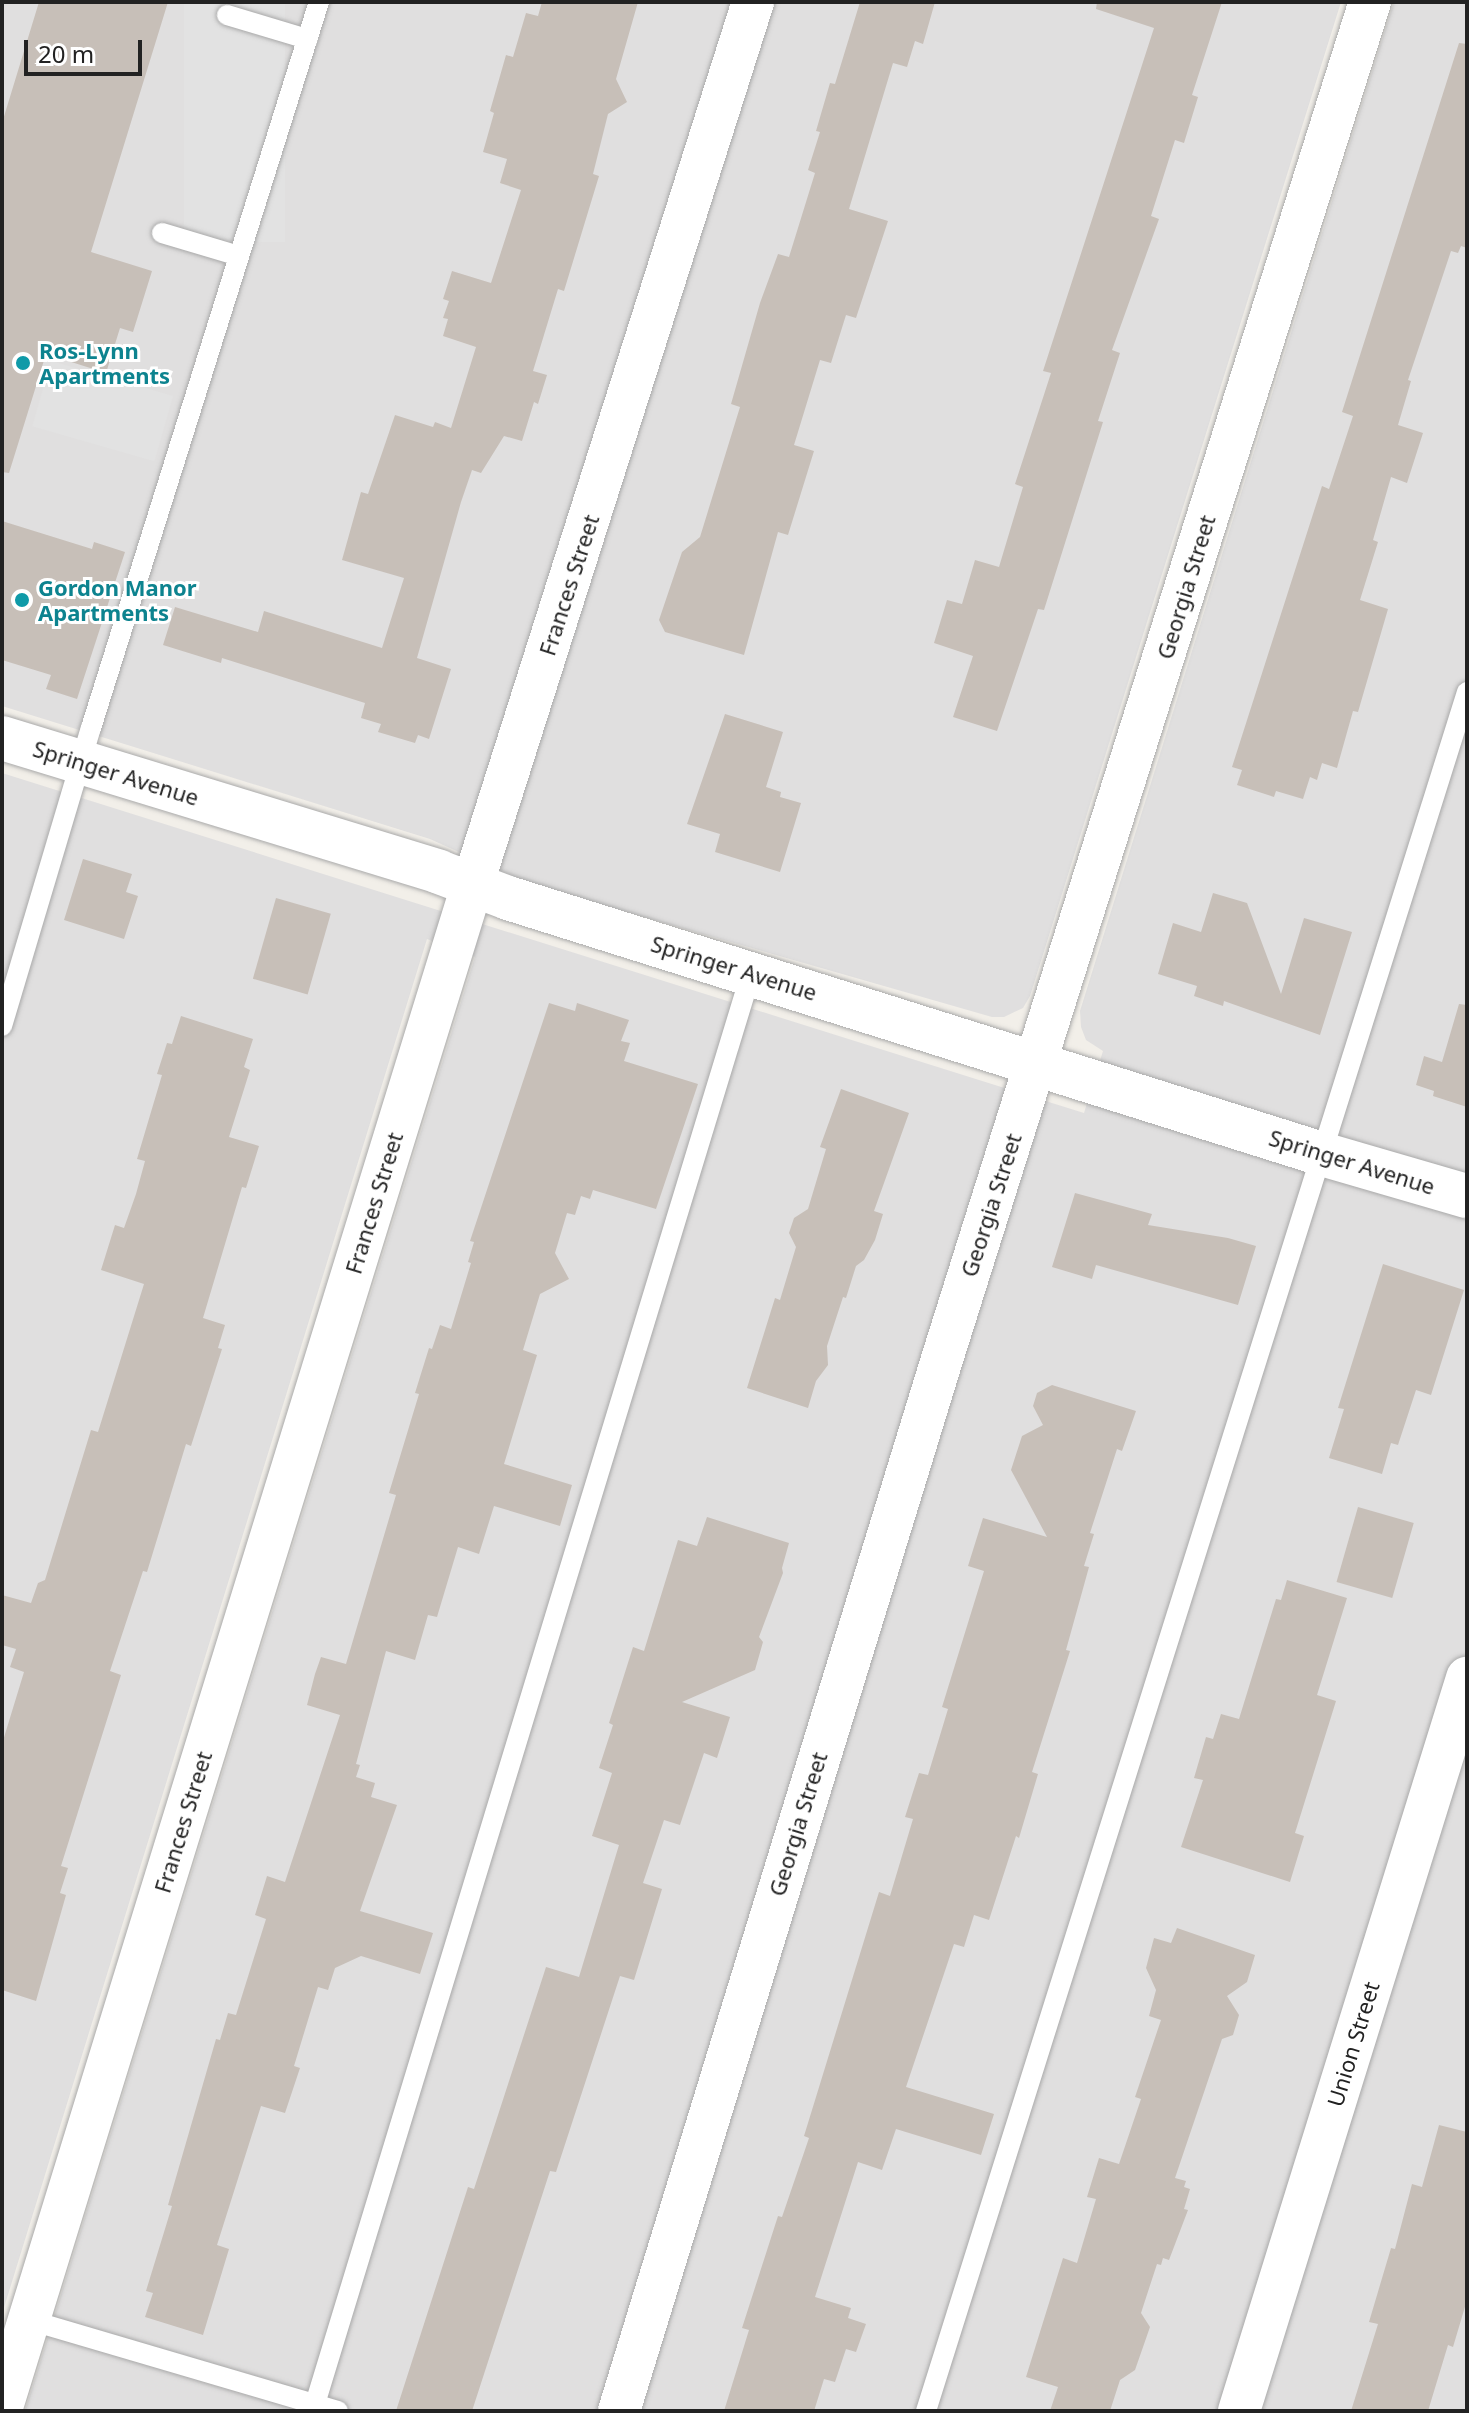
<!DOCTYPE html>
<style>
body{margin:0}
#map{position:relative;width:1469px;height:2413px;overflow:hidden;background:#f2efe9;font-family:"Noto Sans",sans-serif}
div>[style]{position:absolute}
.residential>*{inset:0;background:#e0dfdf}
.parking>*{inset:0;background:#e2e2e2;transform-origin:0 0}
.building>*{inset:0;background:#c7bfb8;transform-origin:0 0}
.roads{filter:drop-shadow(0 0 2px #a9a9a9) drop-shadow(0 0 2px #a9a9a9)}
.service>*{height:20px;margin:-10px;padding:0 10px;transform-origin:10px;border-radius:10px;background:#fff}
.minor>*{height:42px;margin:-21px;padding:0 21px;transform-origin:21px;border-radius:21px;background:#fff}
.tertiary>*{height:44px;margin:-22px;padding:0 22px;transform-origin:22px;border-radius:22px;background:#fff}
.dots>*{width:22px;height:22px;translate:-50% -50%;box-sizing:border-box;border:4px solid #fff;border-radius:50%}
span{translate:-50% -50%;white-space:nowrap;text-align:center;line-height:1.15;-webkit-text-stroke:6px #fff;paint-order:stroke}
.culture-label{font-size:22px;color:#0d838f;font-weight:700}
.left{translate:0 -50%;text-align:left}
.street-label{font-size:22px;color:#222}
.frame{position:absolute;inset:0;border:4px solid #222;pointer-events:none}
.scale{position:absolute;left:24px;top:40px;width:118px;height:36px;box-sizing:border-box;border:4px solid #222;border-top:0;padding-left:10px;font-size:24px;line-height:28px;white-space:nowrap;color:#222;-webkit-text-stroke:6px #fff;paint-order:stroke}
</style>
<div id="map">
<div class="residential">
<i style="clip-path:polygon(2px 2px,1341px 2px,1030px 996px,1023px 1008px,1004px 1017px,992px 1017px,529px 884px,430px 839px,2px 706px)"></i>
<i style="clip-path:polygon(1394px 2px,1467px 2px,1467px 2411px,25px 2411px,475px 957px,427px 939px,2px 2314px,2px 773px,1084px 1113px,1103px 1051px,1086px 1040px,1081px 1027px,1080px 1011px)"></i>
</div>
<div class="parking">
<i style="left:184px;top:2px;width:101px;height:240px"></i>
<i style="left:51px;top:361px;width:127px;height:68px;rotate:16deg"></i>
</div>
<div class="building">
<i style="clip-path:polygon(39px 2px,168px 2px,91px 252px,152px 271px,133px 332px,120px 328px,106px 373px,46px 354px,9px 473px,2px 472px,2px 123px)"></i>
<i style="clip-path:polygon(542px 2px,638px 2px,616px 79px,627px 102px,608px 114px,593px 174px,599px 176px,564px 291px,558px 289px,533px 371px,547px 375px,538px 404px,534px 402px,522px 441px,504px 436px,481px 473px,472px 470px,461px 502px,417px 658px,451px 669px,429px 739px,418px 735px,415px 743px,378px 732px,381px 724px,361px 718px,365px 703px,222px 658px,221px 663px,163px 645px,175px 607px,258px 632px,264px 611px,382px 648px,404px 578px,342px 560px,361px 492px,368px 494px,395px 415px,433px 427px,435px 422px,451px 428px,476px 347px,443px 336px,448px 319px,443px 318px,449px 301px,443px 299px,452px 271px,491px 283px,521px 190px,500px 183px,507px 159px,483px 152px,494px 113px,490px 111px,506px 55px,513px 57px,526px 13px,538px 16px)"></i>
<i style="clip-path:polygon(860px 2px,935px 2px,923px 44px,915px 41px,907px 67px,893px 63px,849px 209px,888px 221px,856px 318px,846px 315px,831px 363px,820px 360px,794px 445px,814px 451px,788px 535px,778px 532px,744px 655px,665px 632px,659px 620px,682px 552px,700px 537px,740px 407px,731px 404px,760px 303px,778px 254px,789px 257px,815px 173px,808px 170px,820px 132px,816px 131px,830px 83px,835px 84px)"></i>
<i style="clip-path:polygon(1097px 2px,1222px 2px,1192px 95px,1198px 97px,1184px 143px,1175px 140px,1151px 216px,1159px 219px,1112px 350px,1120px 353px,1098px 421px,1103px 422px,1044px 610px,1038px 609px,997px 731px,953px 717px,973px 656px,934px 643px,947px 600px,962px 604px,975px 560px,999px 567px,1023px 487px,1015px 484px,1051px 373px,1043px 371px,1154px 28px,1096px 9px)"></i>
<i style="clip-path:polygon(1459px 43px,1467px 44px,1467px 248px,1461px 246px,1458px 253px,1451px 251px,1408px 380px,1411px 381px,1398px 425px,1423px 433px,1407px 483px,1391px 477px,1373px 540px,1378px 542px,1360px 600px,1388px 609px,1358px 712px,1353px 711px,1337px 768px,1322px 763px,1317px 780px,1310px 777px,1303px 799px,1276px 791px,1274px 797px,1237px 785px,1242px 770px,1232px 767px,1322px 486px,1329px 489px,1353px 416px,1342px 412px)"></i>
<i style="clip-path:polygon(2px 521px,92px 549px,94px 542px,125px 552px,77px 699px,46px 689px,51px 675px,2px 660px)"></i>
<i style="clip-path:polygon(725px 714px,783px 732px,766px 787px,781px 792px,780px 797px,801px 803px,780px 872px,715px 852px,720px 834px,687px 824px)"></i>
<i style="clip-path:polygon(83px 859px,132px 874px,126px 892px,138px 896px,124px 939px,64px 920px)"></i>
<i style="clip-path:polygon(1213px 893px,1247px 903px,1281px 994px,1304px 918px,1352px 932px,1320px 1035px,1224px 1001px,1223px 1006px,1194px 996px,1197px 986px,1158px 974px,1173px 923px,1201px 932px)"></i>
<i style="left:276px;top:898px;width:57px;height:84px;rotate:16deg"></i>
<i style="clip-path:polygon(549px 1003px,575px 1011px,577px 1003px,629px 1020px,621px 1041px,630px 1043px,624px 1061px,698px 1084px,656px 1209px,593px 1190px,590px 1199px,581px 1196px,575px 1215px,567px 1213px,555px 1253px,569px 1279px,540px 1294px,523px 1350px,537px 1355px,504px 1464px,572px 1485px,560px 1526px,494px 1506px,479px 1554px,458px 1547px,437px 1617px,428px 1615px,415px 1660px,386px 1651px,356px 1764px,360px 1765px,356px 1777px,375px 1783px,371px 1797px,397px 1805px,360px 1911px,433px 1933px,420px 1974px,361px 1956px,335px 1968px,328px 1990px,318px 1987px,294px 2066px,300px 2068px,285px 2113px,261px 2106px,217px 2245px,229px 2249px,203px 2335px,145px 2317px,153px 2293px,146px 2291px,172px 2206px,168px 2205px,216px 2039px,220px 2040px,228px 2013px,236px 2015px,266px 1919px,255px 1915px,267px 1876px,285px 1882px,340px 1715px,307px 1705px,315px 1674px,321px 1657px,346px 1664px,396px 1495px,389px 1493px,419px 1394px,415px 1393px,429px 1348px,432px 1349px,440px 1325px,451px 1329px,471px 1263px,468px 1262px,474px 1242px,470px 1241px)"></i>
<i style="clip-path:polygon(1459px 1004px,1467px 1005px,1467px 1107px,1433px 1096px,1434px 1091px,1416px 1085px,1424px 1056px,1442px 1062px)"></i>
<i style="clip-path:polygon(181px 1016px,253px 1039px,244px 1067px,250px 1070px,229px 1137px,259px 1146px,246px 1188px,242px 1187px,203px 1318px,225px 1325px,218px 1348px,222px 1349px,191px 1446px,186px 1444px,147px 1572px,143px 1571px,110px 1671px,121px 1675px,61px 1866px,68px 1868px,60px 1893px,66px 1895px,36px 2001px,2px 1990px,2px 1744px,24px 1672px,10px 1667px,16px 1649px,2px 1645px,2px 1595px,31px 1603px,38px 1583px,45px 1580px,91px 1430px,98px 1432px,144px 1284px,101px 1270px,115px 1225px,124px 1228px,136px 1194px,145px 1161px,137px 1159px,162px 1075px,157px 1074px,167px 1043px,172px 1044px)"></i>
<i style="clip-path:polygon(841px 1089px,909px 1113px,874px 1211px,883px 1214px,875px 1240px,864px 1260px,856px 1266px,846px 1298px,843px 1297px,827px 1346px,828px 1365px,816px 1381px,808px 1408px,747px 1388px,775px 1298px,780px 1300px,796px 1247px,789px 1233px,794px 1218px,808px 1209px,826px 1149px,820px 1147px)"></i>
<i style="clip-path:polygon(1075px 1193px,1152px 1214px,1148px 1225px,1228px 1238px,1256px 1246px,1238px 1305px,1096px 1265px,1092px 1279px,1052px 1267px)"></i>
<i style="clip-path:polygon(1383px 1264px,1464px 1290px,1431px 1395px,1416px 1390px,1398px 1445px,1391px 1443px,1382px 1474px,1329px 1458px,1344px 1409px,1338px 1408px)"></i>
<i style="clip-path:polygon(1052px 1385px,1136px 1411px,1122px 1451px,1117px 1449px,1090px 1533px,1094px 1534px,1084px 1566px,1089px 1567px,1066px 1650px,1070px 1651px,1032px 1772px,1038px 1774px,1019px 1838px,1016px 1836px,989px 1920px,974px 1915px,964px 1947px,954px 1944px,906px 2087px,994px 2114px,981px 2155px,896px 2129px,882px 2170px,858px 2162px,815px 2297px,851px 2308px,848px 2318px,866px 2324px,856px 2352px,846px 2349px,835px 2382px,824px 2379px,814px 2411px,724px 2411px,749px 2330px,742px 2328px,778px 2216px,782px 2217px,809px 2138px,804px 2136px,879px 1892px,890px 1896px,913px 1819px,905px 1817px,919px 1773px,928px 1775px,948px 1709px,942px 1707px,984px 1571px,968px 1566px,983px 1518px,1047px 1537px,1011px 1470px,1022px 1436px,1043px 1425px,1033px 1406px,1037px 1393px)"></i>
<i style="left:1358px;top:1507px;width:58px;height:78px;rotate:16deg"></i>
<i style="clip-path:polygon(707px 1517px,789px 1543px,782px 1568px,783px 1573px,759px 1637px,763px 1642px,755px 1670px,682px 1702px,730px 1717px,717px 1758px,704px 1753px,680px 1825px,664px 1820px,643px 1883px,662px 1889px,634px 1980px,620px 1976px,556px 2172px,550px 2171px,472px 2411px,396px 2411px,468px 2187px,474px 2189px,546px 1967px,579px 1977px,619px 1845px,592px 1836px,612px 1773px,599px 1768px,613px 1725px,609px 1723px,633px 1647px,644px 1651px,678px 1540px,697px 1546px)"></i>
<i style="clip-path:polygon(1287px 1580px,1347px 1598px,1317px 1695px,1336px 1701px,1295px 1833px,1304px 1836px,1290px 1882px,1181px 1847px,1203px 1780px,1194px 1778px,1206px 1737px,1213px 1739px,1221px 1714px,1239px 1719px,1276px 1599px,1281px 1600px)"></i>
<i style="clip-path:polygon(1177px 1928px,1255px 1955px,1247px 1982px,1227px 1996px,1239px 2015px,1233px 2035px,1222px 2039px,1175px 2178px,1186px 2181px,1184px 2187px,1190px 2189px,1184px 2209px,1188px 2210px,1169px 2260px,1163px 2258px,1161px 2265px,1157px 2264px,1141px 2313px,1150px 2327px,1135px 2370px,1120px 2380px,1110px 2411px,1050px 2411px,1058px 2387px,1026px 2377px,1063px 2258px,1077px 2263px,1096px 2199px,1087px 2197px,1099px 2158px,1119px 2164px,1141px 2099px,1135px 2097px,1161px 2020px,1149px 2016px,1156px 1990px,1146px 1968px,1154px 1938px,1171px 1943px)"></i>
<i style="clip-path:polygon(1439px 2125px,1467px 2132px,1467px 2300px,1453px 2347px,1448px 2345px,1428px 2411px,1351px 2411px,1378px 2324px,1369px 2322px,1391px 2248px,1395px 2249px,1412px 2184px,1422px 2187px)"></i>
</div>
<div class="roads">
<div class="service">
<i style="left:227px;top:15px;width:84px;rotate:16.7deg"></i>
<i style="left:162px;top:233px;width:80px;rotate:16.6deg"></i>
<i style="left:2px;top:1026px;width:311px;rotate:-73.4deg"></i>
<i style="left:91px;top:728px;width:761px;rotate:-72.57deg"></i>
<i style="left:29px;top:2320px;width:322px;rotate:16.4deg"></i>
<i style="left:315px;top:2404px;width:1496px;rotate:-73.05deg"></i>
<i style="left:926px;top:2411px;width:1802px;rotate:-72.53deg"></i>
</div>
<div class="minor">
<i style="left:2px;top:2407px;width:1595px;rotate:-72.83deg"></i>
<i style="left:473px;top:883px;width:924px;rotate:-72.37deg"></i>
<i style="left:619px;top:2411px;width:1104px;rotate:-72.93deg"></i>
<i style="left:943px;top:1356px;width:1420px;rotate:-72.5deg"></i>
<i style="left:1239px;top:2411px;width:768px;rotate:-72.72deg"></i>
</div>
<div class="tertiary">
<i style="left:2px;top:738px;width:457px;rotate:17deg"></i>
<i style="left:439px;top:872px;width:74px;rotate:20.6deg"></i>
<i style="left:508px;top:898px;width:853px;rotate:17.46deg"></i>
<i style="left:1322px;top:1154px;width:151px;rotate:16.2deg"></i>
</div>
</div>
<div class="dots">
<i style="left:23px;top:363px;background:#0f9aa8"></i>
<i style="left:22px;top:600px;background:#0f9aa8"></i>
</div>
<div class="culture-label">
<span class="left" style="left:39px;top:363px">Ros-Lynn<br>Apartments</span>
<span class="left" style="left:38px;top:600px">Gordon Manor<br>Apartments</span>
</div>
<div class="street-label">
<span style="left:569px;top:585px;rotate:-72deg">Frances Street</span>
<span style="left:1186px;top:587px;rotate:-73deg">Georgia Street</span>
<span style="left:116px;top:773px;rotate:17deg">Springer Avenue</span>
<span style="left:734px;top:968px;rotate:17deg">Springer Avenue</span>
<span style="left:1352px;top:1162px;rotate:17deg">Springer Avenue</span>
<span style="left:374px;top:1203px;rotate:-73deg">Frances Street</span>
<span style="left:991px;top:1205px;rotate:-72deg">Georgia Street</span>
<span style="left:183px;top:1822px;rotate:-73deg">Frances Street</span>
<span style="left:798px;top:1824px;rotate:-73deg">Georgia Street</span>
<span style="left:1353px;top:2044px;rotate:-73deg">Union Street</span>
</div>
<div class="frame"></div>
<div class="scale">20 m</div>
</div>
